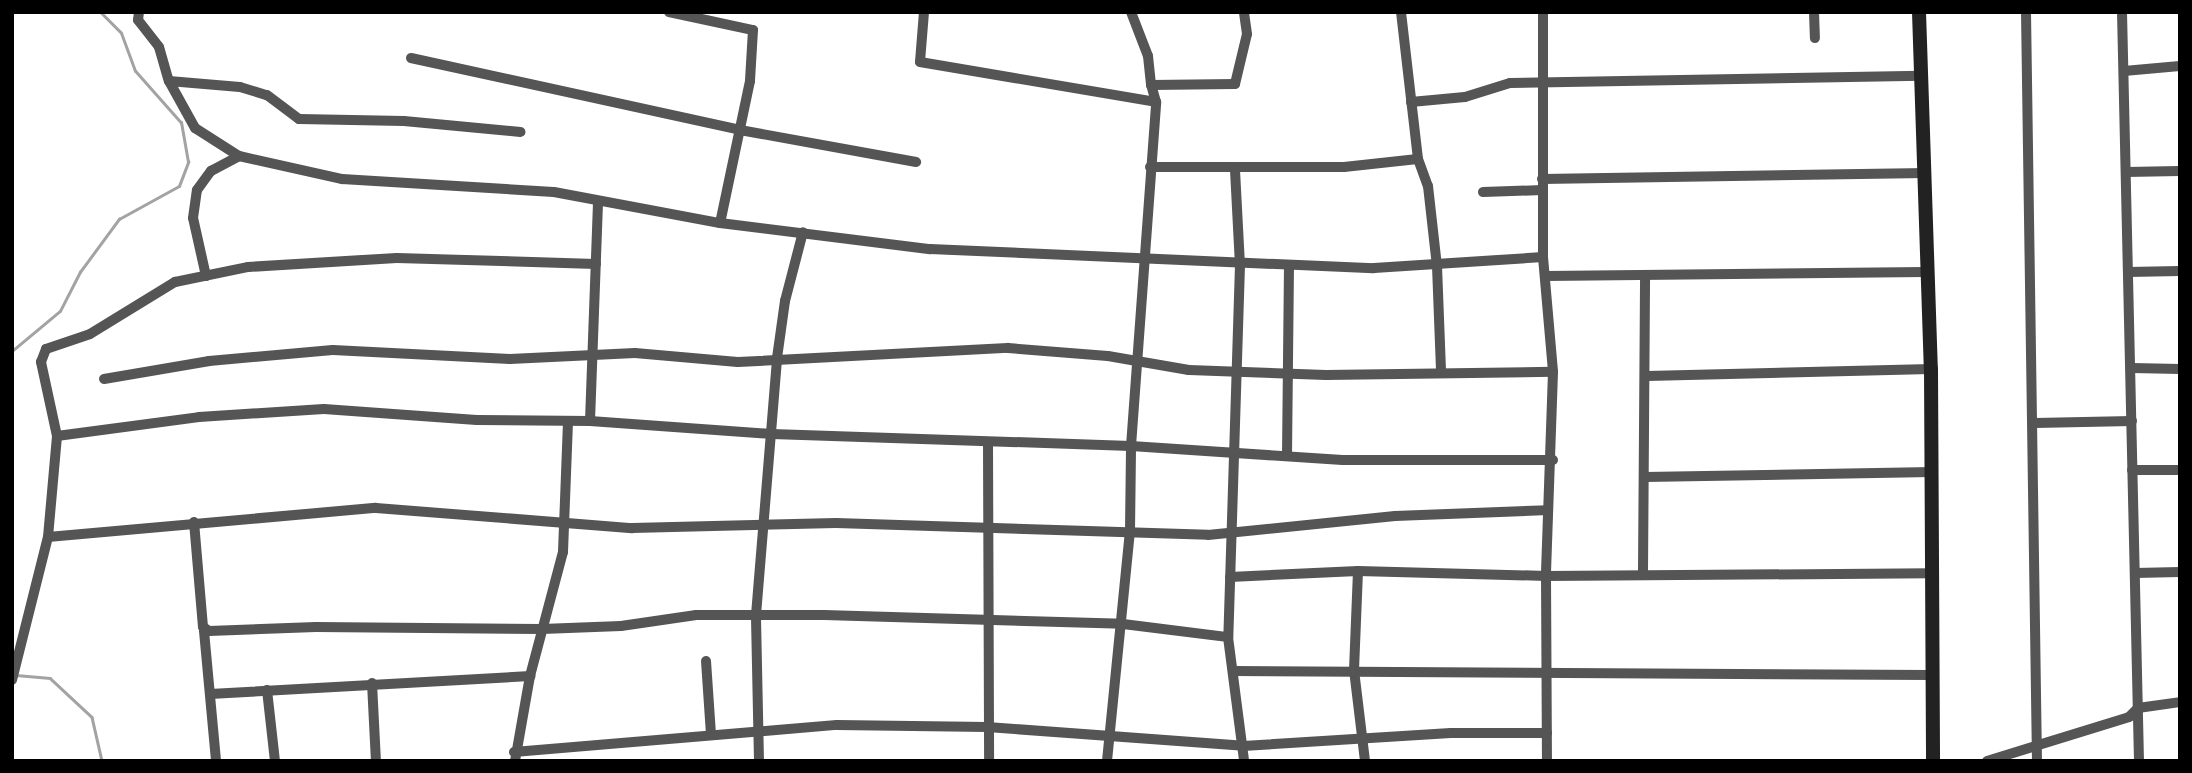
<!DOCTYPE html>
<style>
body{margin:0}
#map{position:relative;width:2192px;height:773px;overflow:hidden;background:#fff;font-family:"DejaVu Sans",sans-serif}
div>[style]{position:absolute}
.stream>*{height:2.5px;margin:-1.25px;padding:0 1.25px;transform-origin:1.25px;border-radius:1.25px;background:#a3a3a3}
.street>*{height:10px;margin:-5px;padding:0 5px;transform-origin:5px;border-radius:5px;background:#555}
.secondary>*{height:14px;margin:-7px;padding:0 7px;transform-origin:7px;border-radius:7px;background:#222}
span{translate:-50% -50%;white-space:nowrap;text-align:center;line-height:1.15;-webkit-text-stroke:6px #fff;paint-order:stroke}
.frame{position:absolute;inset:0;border:14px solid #000;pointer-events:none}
</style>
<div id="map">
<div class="stream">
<i style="left:12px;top:351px;width:62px;rotate:-39.8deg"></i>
<i style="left:60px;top:311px;width:44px;rotate:-62.9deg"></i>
<i style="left:80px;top:272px;width:66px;rotate:-53.7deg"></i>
<i style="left:119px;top:219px;width:68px;rotate:-28.8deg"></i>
<i style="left:179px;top:186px;width:26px;rotate:-69deg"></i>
<i style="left:188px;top:162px;width:40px;rotate:-100deg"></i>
<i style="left:181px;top:123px;width:69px;rotate:-131.5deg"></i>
<i style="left:135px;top:71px;width:40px;rotate:-110.2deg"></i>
<i style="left:121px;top:33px;width:30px;rotate:-135deg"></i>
<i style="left:16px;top:675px;width:34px;rotate:5deg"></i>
<i style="left:50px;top:678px;width:57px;rotate:42.9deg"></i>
<i style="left:92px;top:717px;width:45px;rotate:77.2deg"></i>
</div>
<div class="street">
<i style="left:139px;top:12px;width:8px;rotate:97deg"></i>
<i style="left:138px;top:20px;width:34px;rotate:52deg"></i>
<i style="left:159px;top:47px;width:35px;rotate:74deg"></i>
<i style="left:169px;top:81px;width:54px;rotate:61deg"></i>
<i style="left:195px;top:128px;width:52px;rotate:32.5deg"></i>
<i style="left:239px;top:156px;width:106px;rotate:12.6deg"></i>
<i style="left:342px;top:179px;width:212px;rotate:3.5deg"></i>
<i style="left:554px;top:192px;width:169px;rotate:10.6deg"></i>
<i style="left:720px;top:223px;width:212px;rotate:7.1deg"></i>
<i style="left:930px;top:249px;width:444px;rotate:2.5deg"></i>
<i style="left:1374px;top:268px;width:169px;rotate:-3.7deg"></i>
<i style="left:669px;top:12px;width:86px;rotate:12.1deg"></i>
<i style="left:753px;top:30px;width:51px;rotate:93.4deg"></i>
<i style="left:750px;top:81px;width:145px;rotate:101.9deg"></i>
<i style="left:924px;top:12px;width:50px;rotate:94.6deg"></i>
<i style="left:920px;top:62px;width:239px;rotate:9.6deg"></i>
<i style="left:1131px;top:12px;width:47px;rotate:68.9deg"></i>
<i style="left:1148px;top:56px;width:29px;rotate:84deg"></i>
<i style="left:1401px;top:12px;width:148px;rotate:83.4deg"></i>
<i style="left:1418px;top:159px;width:29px;rotate:70deg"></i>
<i style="left:1428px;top:186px;width:81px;rotate:83.6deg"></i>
<i style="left:1437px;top:266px;width:105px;rotate:87.8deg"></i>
<i style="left:1543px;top:12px;width:245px;rotate:90deg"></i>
<i style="left:1543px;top:257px;width:115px;rotate:85deg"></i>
<i style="left:1553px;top:372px;width:204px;rotate:92deg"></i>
<i style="left:1546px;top:576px;width:185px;rotate:89.7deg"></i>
<i style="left:1814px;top:12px;width:26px;rotate:88deg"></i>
<i style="left:2026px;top:12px;width:749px;rotate:89.16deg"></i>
<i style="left:2122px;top:12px;width:749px;rotate:88.7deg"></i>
<i style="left:411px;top:58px;width:337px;rotate:12.3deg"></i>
<i style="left:740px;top:130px;width:179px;rotate:10.3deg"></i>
<i style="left:2124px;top:71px;width:56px;rotate:-5.1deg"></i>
<i style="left:169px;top:81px;width:71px;rotate:4.8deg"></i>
<i style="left:240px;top:87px;width:28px;rotate:17deg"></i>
<i style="left:267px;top:95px;width:40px;rotate:37deg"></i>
<i style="left:299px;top:119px;width:105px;rotate:1.1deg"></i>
<i style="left:404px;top:121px;width:117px;rotate:5.4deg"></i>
<i style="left:1411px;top:102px;width:54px;rotate:-5.3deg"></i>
<i style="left:1465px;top:97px;width:47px;rotate:-17.3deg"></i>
<i style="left:1510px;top:83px;width:412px;rotate:-1deg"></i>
<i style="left:1150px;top:167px;width:194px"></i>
<i style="left:1344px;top:167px;width:74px;rotate:-6.2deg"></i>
<i style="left:1235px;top:170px;width:95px;rotate:87deg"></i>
<i style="left:1240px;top:265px;width:372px;rotate:91.8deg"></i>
<i style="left:1228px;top:637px;width:125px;rotate:82.6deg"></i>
<i style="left:2126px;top:172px;width:54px;rotate:-1.1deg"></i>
<i style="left:1542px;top:179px;width:384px;rotate:-0.9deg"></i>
<i style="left:1483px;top:192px;width:59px;rotate:-1.9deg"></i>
<i style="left:2128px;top:272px;width:52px;rotate:-1.1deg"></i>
<i style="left:206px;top:276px;width:59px;rotate:-102.6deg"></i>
<i style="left:193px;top:218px;width:28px;rotate:-82deg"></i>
<i style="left:197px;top:190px;width:24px;rotate:-54deg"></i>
<i style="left:211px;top:171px;width:32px;rotate:-28deg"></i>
<i style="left:1546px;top:276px;width:379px;rotate:-0.6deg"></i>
<i style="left:2132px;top:368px;width:48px;rotate:1.2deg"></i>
<i style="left:1647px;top:376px;width:284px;rotate:-1.4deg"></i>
<i style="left:104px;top:379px;width:107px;rotate:-9.7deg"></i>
<i style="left:209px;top:361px;width:124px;rotate:-5.1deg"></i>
<i style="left:333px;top:350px;width:177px;rotate:2.9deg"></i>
<i style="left:510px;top:359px;width:125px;rotate:-2.7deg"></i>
<i style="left:635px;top:353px;width:103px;rotate:5deg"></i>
<i style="left:738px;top:362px;width:270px;rotate:-3deg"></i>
<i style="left:1008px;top:348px;width:100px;rotate:4.6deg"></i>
<i style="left:1108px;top:356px;width:82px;rotate:9.8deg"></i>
<i style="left:1189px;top:370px;width:137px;rotate:2.1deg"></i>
<i style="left:1326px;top:375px;width:227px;rotate:-0.8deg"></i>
<i style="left:590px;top:421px;width:220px;rotate:-87.9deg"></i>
<i style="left:2035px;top:423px;width:97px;rotate:-1.2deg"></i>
<i style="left:57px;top:436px;width:143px;rotate:-7.6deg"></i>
<i style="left:199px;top:417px;width:125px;rotate:-3.7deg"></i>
<i style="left:324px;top:409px;width:153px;rotate:4.1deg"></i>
<i style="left:477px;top:420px;width:113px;rotate:0.5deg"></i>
<i style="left:590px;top:421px;width:182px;rotate:4.1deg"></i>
<i style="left:772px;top:434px;width:359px;rotate:1.9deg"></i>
<i style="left:1131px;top:446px;width:212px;rotate:3.8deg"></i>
<i style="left:1343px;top:460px;width:210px"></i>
<i style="left:988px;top:443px;width:318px;rotate:89.8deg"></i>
<i style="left:1287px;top:456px;width:190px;rotate:-89.4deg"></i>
<i style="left:2132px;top:470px;width:48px"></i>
<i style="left:1645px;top:477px;width:287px;rotate:-1deg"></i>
<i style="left:194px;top:522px;width:105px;rotate:85.1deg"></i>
<i style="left:203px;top:627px;width:7px;rotate:34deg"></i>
<i style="left:209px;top:631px;width:107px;rotate:-2.1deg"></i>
<i style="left:316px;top:627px;width:226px;rotate:0.5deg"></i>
<i style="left:542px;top:629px;width:79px;rotate:-2.2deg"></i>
<i style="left:621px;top:626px;width:76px;rotate:-8.3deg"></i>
<i style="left:696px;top:615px;width:128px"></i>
<i style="left:824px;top:615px;width:299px;rotate:1.7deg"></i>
<i style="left:1123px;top:624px;width:106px;rotate:7.1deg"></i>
<i style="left:48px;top:537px;width:329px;rotate:-5.1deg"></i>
<i style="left:376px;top:508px;width:257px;rotate:4.5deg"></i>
<i style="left:632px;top:528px;width:204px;rotate:-1.4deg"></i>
<i style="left:836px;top:523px;width:372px;rotate:1.8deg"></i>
<i style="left:1208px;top:535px;width:188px;rotate:-5.8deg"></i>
<i style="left:1395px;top:516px;width:153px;rotate:-2.2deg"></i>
<i style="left:1358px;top:571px;width:99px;rotate:92.3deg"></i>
<i style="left:1354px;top:670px;width:92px;rotate:83.1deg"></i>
<i style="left:1643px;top:572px;width:297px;rotate:-89.6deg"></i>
<i style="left:2135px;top:573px;width:45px;rotate:-1.3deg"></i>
<i style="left:1230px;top:577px;width:128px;rotate:-2.7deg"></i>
<i style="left:1358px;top:571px;width:188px;rotate:1.5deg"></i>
<i style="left:1546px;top:576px;width:384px;rotate:-0.4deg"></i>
<i style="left:204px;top:631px;width:131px;rotate:84.7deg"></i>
<i style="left:706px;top:661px;width:74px;rotate:86.1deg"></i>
<i style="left:1233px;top:671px;width:698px;rotate:0.33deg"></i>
<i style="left:12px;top:680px;width:147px;rotate:-75.9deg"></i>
<i style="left:48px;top:537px;width:101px;rotate:-84.9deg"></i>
<i style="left:57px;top:436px;width:76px;rotate:-102.2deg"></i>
<i style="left:41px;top:362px;width:14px;rotate:-69deg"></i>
<i style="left:46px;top:349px;width:46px;rotate:-18.8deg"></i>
<i style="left:90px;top:334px;width:100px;rotate:-31.5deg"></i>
<i style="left:175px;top:282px;width:75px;rotate:-11.6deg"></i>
<i style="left:248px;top:267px;width:149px;rotate:-3.5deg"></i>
<i style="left:397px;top:258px;width:199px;rotate:1.7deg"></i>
<i style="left:372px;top:683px;width:78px;rotate:87.1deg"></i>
<i style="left:267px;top:690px;width:71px;rotate:83.6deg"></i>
<i style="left:210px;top:694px;width:321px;rotate:-3.2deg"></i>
<i style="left:514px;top:752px;width:324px;rotate:-4.8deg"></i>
<i style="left:837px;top:725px;width:150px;rotate:0.8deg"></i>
<i style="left:987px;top:727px;width:257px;rotate:4.2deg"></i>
<i style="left:1243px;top:746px;width:208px;rotate:-3.6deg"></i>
<i style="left:1451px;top:733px;width:96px"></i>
<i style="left:515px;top:761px;width:86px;rotate:-80deg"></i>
<i style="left:530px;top:676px;width:128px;rotate:-75.1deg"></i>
<i style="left:563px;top:552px;width:131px;rotate:-87.8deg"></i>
<i style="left:759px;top:761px;width:146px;rotate:-91.2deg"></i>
<i style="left:756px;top:615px;width:258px;rotate:-85.3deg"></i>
<i style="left:777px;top:358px;width:58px;rotate:-82deg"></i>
<i style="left:785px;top:301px;width:71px;rotate:-75.4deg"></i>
<i style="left:1107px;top:761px;width:231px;rotate:-84.3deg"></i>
<i style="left:1130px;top:531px;width:85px;rotate:-89.3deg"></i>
<i style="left:1131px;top:446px;width:345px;rotate:-85.8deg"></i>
<i style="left:1156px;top:102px;width:18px;rotate:-106deg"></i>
<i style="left:1151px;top:85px;width:84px;rotate:-0.7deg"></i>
<i style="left:1235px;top:84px;width:51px;rotate:-76.5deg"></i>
<i style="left:1247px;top:34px;width:22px;rotate:-98deg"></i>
<i style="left:1987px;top:761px;width:149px;rotate:-17.2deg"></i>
<i style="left:2129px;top:717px;width:13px;rotate:-45deg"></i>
<i style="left:2138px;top:708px;width:42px;rotate:-8.1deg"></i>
</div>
<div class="secondary">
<i style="left:1919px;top:12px;width:357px;rotate:88.1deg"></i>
<i style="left:1931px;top:369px;width:392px;rotate:89.7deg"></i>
</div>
<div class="frame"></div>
</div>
